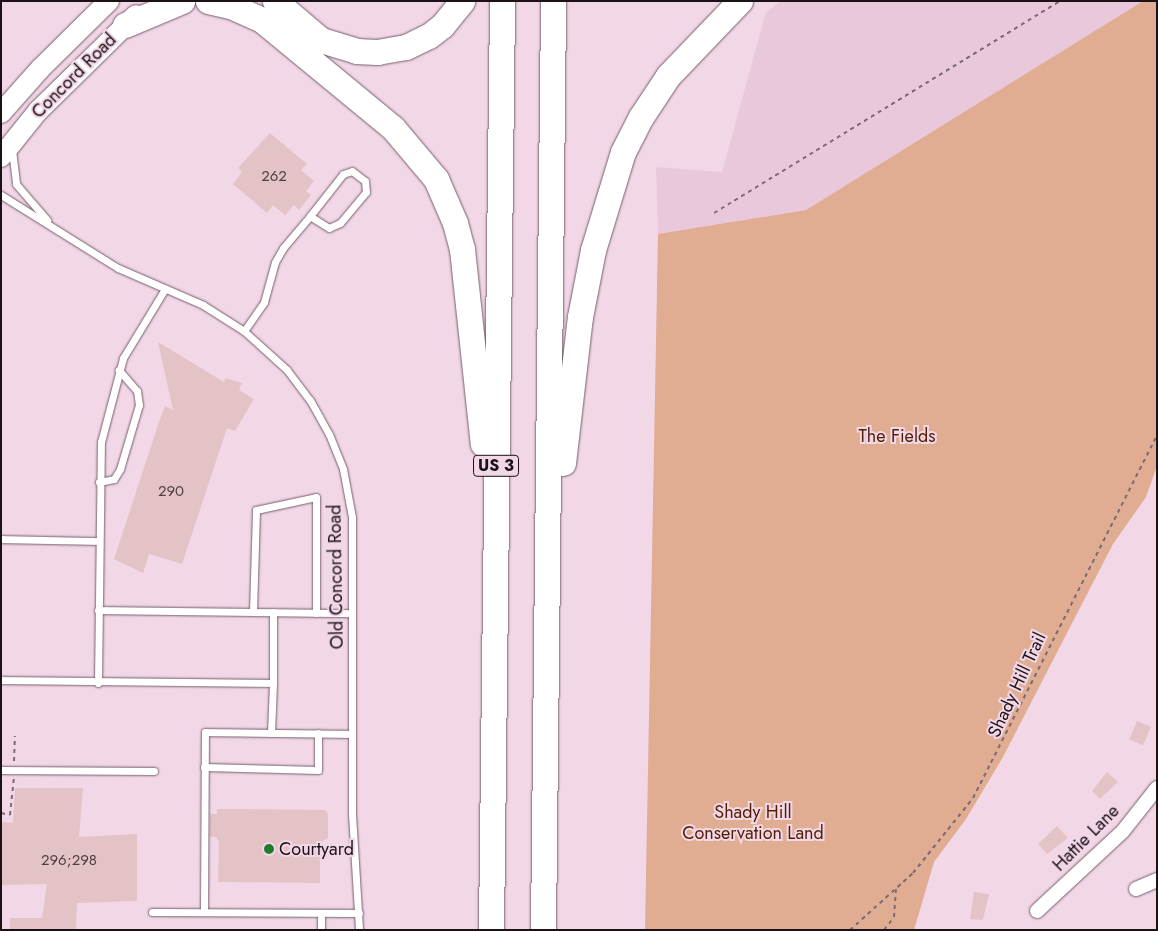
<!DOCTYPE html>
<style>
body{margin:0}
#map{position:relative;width:1158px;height:931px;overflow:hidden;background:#f2d7e7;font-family:Jost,sans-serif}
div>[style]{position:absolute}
.built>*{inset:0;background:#eac8dc}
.green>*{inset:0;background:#e0ac92}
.building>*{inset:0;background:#e3c3c5;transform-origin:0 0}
.path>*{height:2px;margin-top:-1px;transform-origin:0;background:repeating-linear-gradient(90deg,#7c6a75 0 4px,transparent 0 8px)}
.roads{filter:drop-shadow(0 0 1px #765e6c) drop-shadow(0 0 1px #765e6c)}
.lane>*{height:7px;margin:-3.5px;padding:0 3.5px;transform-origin:3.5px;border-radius:3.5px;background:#fff}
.street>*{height:14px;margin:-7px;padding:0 7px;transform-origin:7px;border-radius:7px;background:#fff}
.secondary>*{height:20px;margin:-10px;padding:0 10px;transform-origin:10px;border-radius:10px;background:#fff}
.highway>*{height:25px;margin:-12.5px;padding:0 12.5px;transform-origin:12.5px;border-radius:12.5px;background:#fff}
.dots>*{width:14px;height:14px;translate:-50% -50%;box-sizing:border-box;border:2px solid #f2d7e7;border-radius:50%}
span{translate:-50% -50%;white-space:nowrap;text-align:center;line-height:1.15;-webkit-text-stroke:4px #f2d7e7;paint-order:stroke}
.number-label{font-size:15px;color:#4d3e42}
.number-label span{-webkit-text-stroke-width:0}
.shield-label span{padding:1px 4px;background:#f2d7e7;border:1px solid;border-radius:4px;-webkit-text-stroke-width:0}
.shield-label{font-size:16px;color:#1b1117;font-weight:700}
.street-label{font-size:18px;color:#1b1117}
.park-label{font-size:18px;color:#511e00}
.poi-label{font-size:18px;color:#1b1117}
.left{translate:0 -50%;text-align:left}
.frame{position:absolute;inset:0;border:2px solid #1b1117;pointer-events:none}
</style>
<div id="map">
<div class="built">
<i style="clip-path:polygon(781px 1px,1143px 1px,806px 210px,658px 234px,656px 167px,722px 172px,766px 12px)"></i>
</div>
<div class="green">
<i style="clip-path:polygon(1143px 1px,1157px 1px,1157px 466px,1146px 497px,1113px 544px,1003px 757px,966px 819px,934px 862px,914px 930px,645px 930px,658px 234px,806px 210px)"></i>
</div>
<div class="building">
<i style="clip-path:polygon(270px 133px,307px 164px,301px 170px,314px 181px,306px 191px,311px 195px,299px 210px,294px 205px,285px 215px,273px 205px,267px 213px,233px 184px,242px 172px,238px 168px)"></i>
<i style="clip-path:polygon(158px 342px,224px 382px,226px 378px,242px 383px,239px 390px,254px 399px,235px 431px,227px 428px,182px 564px,149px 554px,143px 573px,114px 559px,159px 422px,165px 406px,173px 410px)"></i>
<i style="left:1137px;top:721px;width:15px;height:20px;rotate:23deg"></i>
<i style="clip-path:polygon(1107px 772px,1118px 782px,1100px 799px,1092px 791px)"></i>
<i style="clip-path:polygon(15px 788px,83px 788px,79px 837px,137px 834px,137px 901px,77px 903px,76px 930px,10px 930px,10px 918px,42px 918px,47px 884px,1px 885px,1px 822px,13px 823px)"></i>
<i style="clip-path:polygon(217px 809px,325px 810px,328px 814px,328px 838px,320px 843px,320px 883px,218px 882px,219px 842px,216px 837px,210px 837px,210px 814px,217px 814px)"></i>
<i style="clip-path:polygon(1057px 826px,1068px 838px,1047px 854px,1038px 844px)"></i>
<i style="clip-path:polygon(974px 892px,989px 894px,983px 920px,970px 919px)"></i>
</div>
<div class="path">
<i style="left:714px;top:213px;width:406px;rotate:-31.5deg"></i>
<i style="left:14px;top:761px;width:25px;rotate:-88deg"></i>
<i style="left:1px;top:813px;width:9px;rotate:13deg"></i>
<i style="left:10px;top:815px;width:37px;rotate:-84deg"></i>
<i style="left:850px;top:930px;width:85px;rotate:-42.1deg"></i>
<i style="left:913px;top:873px;width:96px;rotate:-51.3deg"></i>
<i style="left:973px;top:798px;width:407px;rotate:-63.1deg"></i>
<i style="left:884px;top:930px;width:16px;rotate:-52deg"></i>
<i style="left:894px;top:917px;width:28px;rotate:-86deg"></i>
</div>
<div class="roads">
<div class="lane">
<i style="left:12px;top:150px;width:34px;rotate:83deg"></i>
<i style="left:16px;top:184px;width:48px;rotate:49.3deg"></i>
<i style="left:1px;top:195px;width:138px;rotate:32deg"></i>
<i style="left:118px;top:268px;width:93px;rotate:23.5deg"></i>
<i style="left:203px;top:305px;width:49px;rotate:32.4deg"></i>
<i style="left:244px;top:331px;width:58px;rotate:42.2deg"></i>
<i style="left:287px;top:370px;width:38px;rotate:53deg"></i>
<i style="left:310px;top:400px;width:39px;rotate:61deg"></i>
<i style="left:329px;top:434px;width:38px;rotate:68deg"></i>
<i style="left:343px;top:469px;width:49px;rotate:79.4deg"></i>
<i style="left:352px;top:517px;width:297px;rotate:90deg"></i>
<i style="left:352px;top:814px;width:116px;rotate:86.5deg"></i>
<i style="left:244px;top:331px;width:35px;rotate:-55deg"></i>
<i style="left:264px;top:302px;width:41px;rotate:-74.6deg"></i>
<i style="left:275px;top:262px;width:16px;rotate:-60deg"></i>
<i style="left:283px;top:248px;width:42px;rotate:-49.8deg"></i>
<i style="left:310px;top:216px;width:53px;rotate:-51.8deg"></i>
<i style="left:343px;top:174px;width:9px;rotate:-18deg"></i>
<i style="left:352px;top:171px;width:16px;rotate:38deg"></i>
<i style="left:365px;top:181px;width:11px;rotate:85deg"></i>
<i style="left:366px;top:192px;width:40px;rotate:130deg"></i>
<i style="left:340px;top:223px;width:12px;rotate:156deg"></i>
<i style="left:329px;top:228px;width:22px;rotate:-148deg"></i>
<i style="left:99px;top:482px;width:15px;rotate:-11deg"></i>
<i style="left:114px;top:479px;width:12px;rotate:-59deg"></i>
<i style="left:120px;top:469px;width:67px;rotate:-73.5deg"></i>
<i style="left:139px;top:405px;width:14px;rotate:-98deg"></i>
<i style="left:137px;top:391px;width:28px;rotate:-131deg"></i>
<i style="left:1px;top:539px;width:98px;rotate:1.2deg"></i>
<i style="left:98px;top:610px;width:254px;rotate:0.7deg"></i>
<i style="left:253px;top:612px;width:102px;rotate:-88.3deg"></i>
<i style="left:256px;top:510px;width:61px;rotate:-12.2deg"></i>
<i style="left:316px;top:497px;width:116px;rotate:90deg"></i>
<i style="left:1px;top:680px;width:272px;rotate:0.6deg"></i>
<i style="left:273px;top:683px;width:71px;rotate:-90deg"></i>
<i style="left:98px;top:683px;width:241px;rotate:-89.3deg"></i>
<i style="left:101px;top:442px;width:87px;rotate:-75.3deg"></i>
<i style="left:123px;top:358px;width:81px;rotate:-58.7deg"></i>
<i style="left:271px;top:733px;width:50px;rotate:-87.7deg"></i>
<i style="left:204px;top:767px;width:114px;rotate:1.5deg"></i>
<i style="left:318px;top:770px;width:37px;rotate:-90deg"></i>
<i style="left:1px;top:770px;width:153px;rotate:0.4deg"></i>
<i style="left:152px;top:912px;width:207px;rotate:0.3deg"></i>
<i style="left:204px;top:912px;width:180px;rotate:-89.7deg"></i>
<i style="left:205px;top:732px;width:147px;rotate:0.8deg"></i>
<i style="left:321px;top:930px;width:17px;rotate:-90deg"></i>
</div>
<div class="street">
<i style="left:1136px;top:889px;width:23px;rotate:-23deg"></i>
<i style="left:1037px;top:911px;width:117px;rotate:-42.9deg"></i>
<i style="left:1123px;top:831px;width:55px;rotate:-51.7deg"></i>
</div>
<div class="secondary">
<i style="left:1px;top:113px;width:59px;rotate:-48.4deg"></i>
<i style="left:40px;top:69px;width:97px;rotate:-44.6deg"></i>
<i style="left:1px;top:157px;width:59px;rotate:-51.2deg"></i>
<i style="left:38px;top:111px;width:137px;rotate:-44.4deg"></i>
</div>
<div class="highway">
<i style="left:208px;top:1px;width:26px;rotate:13deg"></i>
<i style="left:233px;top:7px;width:32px;rotate:24deg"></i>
<i style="left:262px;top:20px;width:170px;rotate:39.5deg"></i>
<i style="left:393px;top:128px;width:67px;rotate:49.9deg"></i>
<i style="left:436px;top:179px;width:48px;rotate:66.6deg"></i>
<i style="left:455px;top:223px;width:27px;rotate:75deg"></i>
<i style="left:462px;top:249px;width:196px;rotate:83.9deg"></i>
<i style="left:275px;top:1px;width:60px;rotate:40.3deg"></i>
<i style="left:321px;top:40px;width:37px;rotate:17deg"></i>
<i style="left:356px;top:51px;width:21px;rotate:3deg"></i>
<i style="left:377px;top:52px;width:29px;rotate:-10deg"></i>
<i style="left:406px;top:47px;width:25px;rotate:-26deg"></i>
<i style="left:429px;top:36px;width:16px;rotate:-38deg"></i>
<i style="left:442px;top:26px;width:32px;rotate:-51deg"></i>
<i style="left:125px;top:25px;width:62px;rotate:-22.8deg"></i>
<i style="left:563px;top:463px;width:147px;rotate:-83.4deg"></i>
<i style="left:580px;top:317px;width:68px;rotate:-79deg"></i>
<i style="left:593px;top:250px;width:102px;rotate:-73deg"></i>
<i style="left:623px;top:152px;width:39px;rotate:-63deg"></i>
<i style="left:641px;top:117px;width:49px;rotate:-56.6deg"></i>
<i style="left:668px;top:76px;width:104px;rotate:-46.2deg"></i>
<i style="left:491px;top:930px;width:929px;rotate:-89.32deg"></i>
<i style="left:543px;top:930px;width:929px;rotate:-89.38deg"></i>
</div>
</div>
<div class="dots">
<i style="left:269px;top:849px;background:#207c2c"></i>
</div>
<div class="number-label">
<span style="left:274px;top:177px">262</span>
<span style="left:171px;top:492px">290</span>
<span style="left:69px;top:861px">296;298</span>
</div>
<div class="shield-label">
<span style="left:496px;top:466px">US 3</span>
</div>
<div class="street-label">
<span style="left:74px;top:76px;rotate:-45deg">Concord Road</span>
<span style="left:336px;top:577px;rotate:-91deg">Old Concord Road</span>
<span style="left:1017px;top:685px;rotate:-65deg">Shady Hill Trail</span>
<span style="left:1086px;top:838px;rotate:-45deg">Hattie Lane</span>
</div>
<div class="park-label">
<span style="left:897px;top:436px">The Fields</span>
<span style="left:753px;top:823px">Shady Hill<br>Conservation Land</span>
</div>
<div class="poi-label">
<span class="left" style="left:279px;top:849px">Courtyard</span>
</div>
<div class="frame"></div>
</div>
